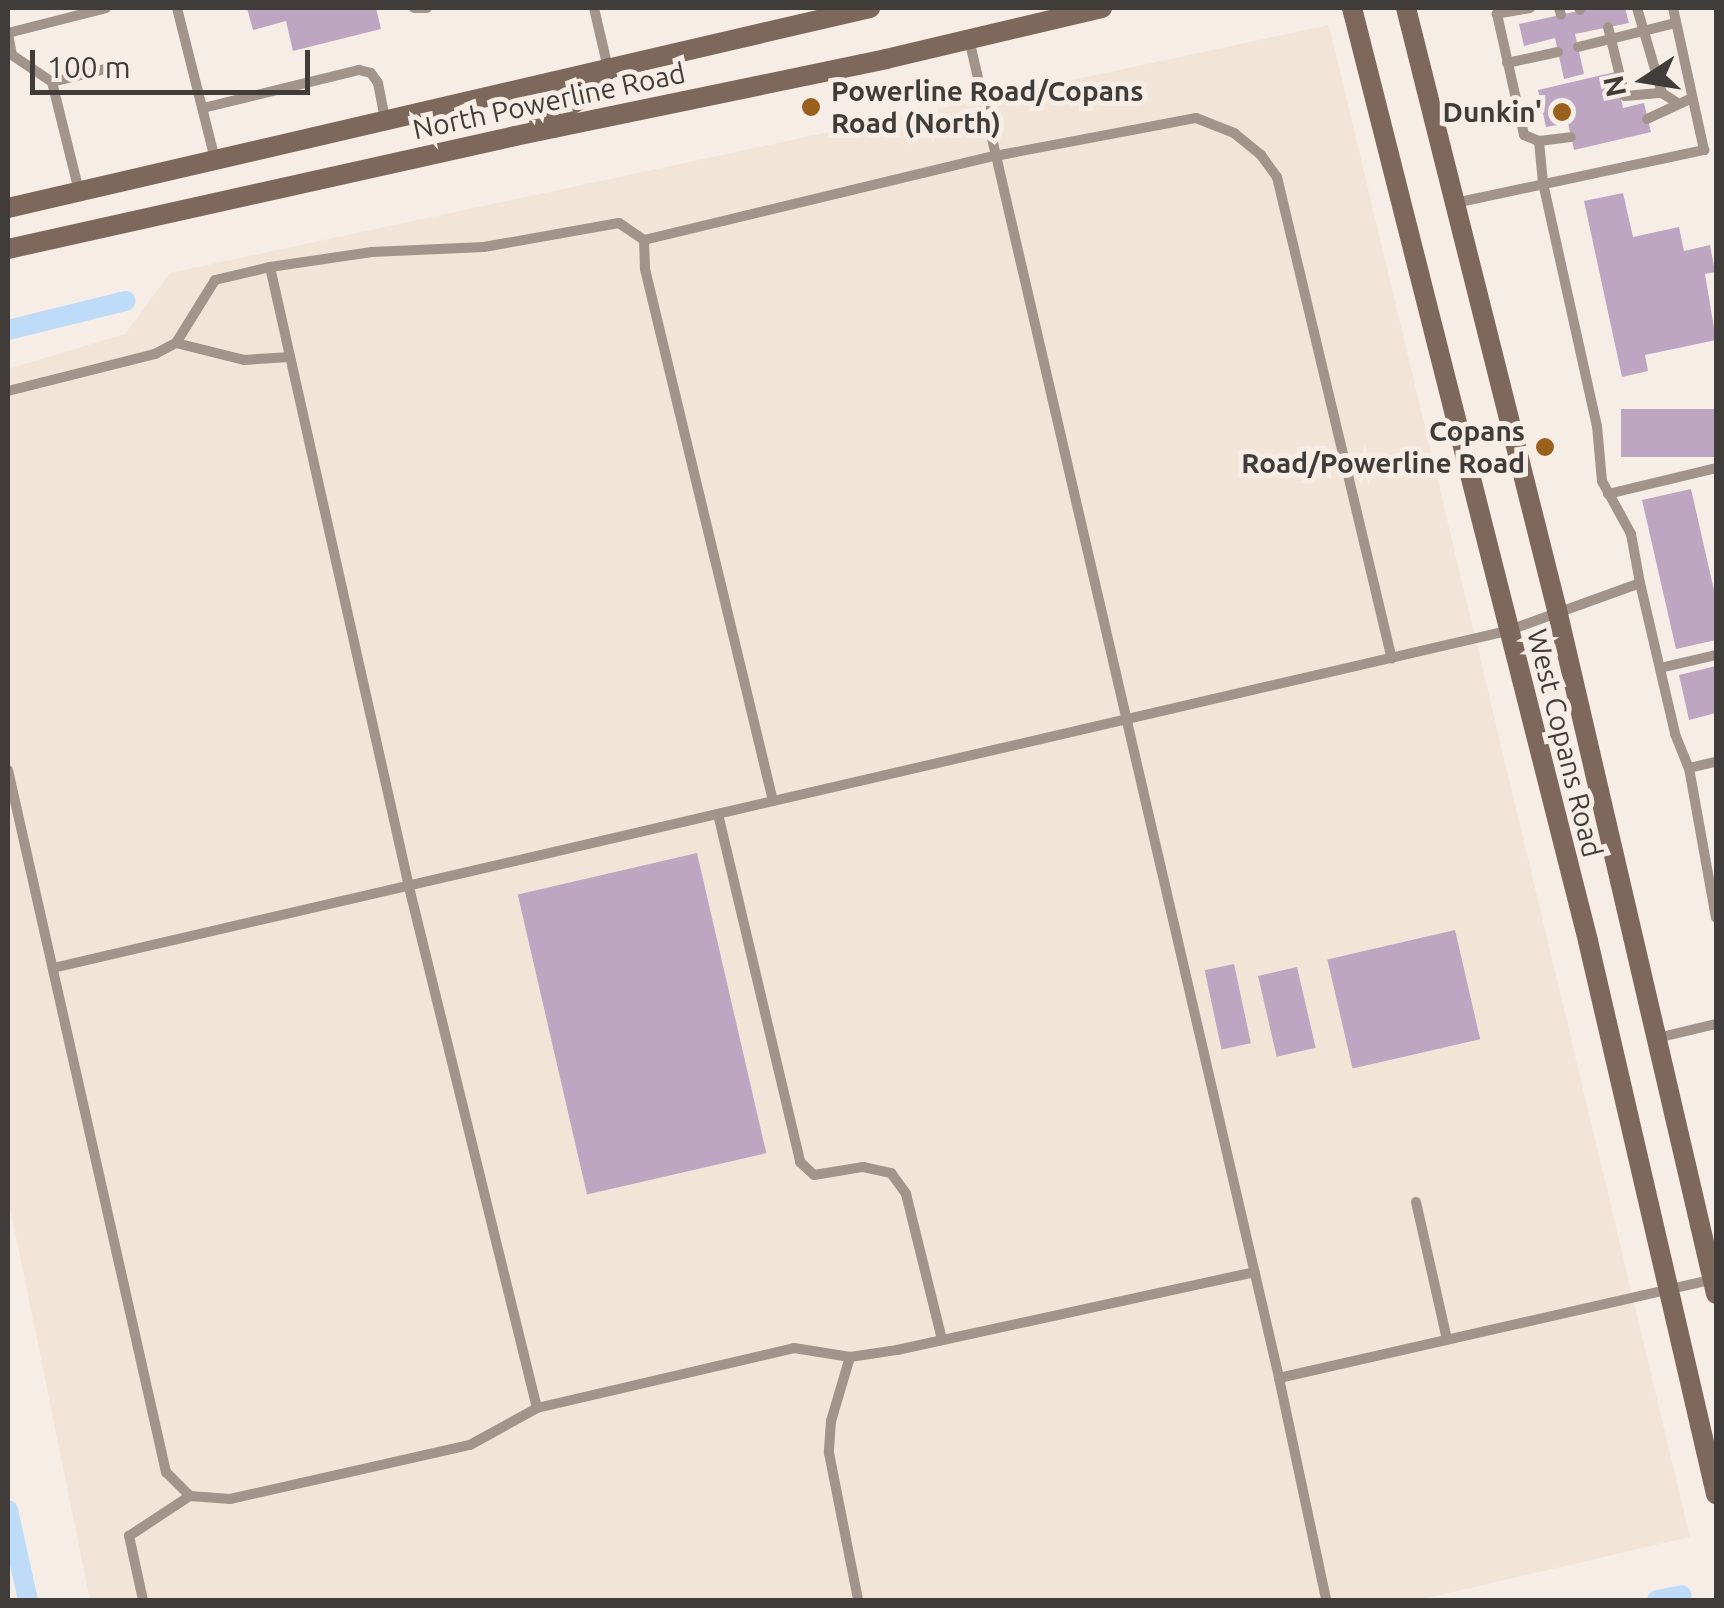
<!DOCTYPE html>
<style>
body{margin:0}
#map{position:relative;width:1724px;height:1608px;overflow:hidden;background:#f6eee6;font-family:Ubuntu,sans-serif}
div>[style]{position:absolute}
.built>*{inset:0;background:#f2e4d6}
.canal>*{height:20px;margin:-10px;padding:0 10px;transform-origin:10px;border-radius:10px;background:#bedcf7}
.building>*{inset:0;background:#bea6c3;transform-origin:0 0}
.lane>*{height:10px;margin:-5px;padding:0 5px;transform-origin:5px;border-radius:5px;background:#a3948b}
.secondary>*{height:20px;margin:-10px;padding:0 10px;transform-origin:10px;border-radius:10px;background:#7d685b}
.dots>*{width:28px;height:28px;translate:-50% -50%;box-sizing:border-box;border:5px solid #f6eee6;border-radius:50%}
span{translate:-50% -50%;white-space:nowrap;text-align:center;line-height:1.15;-webkit-text-stroke:10px #f6eee6;paint-order:stroke}
.poi-label{font-size:28px;color:#403c39;font-weight:700}
.left{translate:0 -50%;text-align:left}
.right{translate:-100% -50%;text-align:right}
.street-label{font-size:28px;color:#403c39}
.frame{position:absolute;inset:0;border:10px solid #403c39;pointer-events:none}
.north{position:absolute;left:1594px;top:30px;width:100px;height:100px;-webkit-text-stroke:8px #f6eee6;paint-order:stroke;rotate:258deg;font-size:28px;font-weight:700;line-height:40px;text-align:center;color:#403c39}
.north::after{content:'';display:block;margin:auto;width:35px;height:45px;background:#403c39;clip-path:polygon(50% 0,100% 100%,50% 72%,0 100%)}
.scale{position:absolute;left:30px;top:50px;width:280px;height:45px;box-sizing:border-box;border:5px solid #403c39;border-top:0;padding-left:12px;font-size:30px;line-height:35px;white-space:nowrap;color:#403c39;-webkit-text-stroke:8px #f6eee6;paint-order:stroke}
</style>
<div id="map">
<div class="built">
<i style="clip-path:polygon(1329px 25px,1690px 1537px,1418px 1600px,90px 1600px,8px 1197px,8px 369px,125px 334px,170px 273px)"></i>
</div>
<div class="canal">
<i style="left:8px;top:330px;width:121px;rotate:-13.9deg"></i>
<i style="left:8px;top:1510px;width:92px;rotate:77.5deg"></i>
<i style="left:1657px;top:1600px;width:25px;rotate:-11deg"></i>
</div>
<div class="building">
<i style="clip-path:polygon(247px 8px,376px 8px,381px 29px,293px 51px,286px 21px,253px 30px)"></i>
<i style="clip-path:polygon(1591px 8px,1625px 8px,1629px 23px,1575px 34px,1584px 74px,1564px 79px,1555px 38px,1524px 46px,1519px 24px)"></i>
<i style="clip-path:polygon(1615px 72px,1623px 108px,1644px 103px,1651px 132px,1574px 150px,1568px 123px,1546px 127px,1538px 90px)"></i>
<i style="clip-path:polygon(1623px 193px,1633px 237px,1679px 227px,1684px 251px,1710px 245px,1715px 272px,1705px 274px,1716px 340px,1645px 355px,1648px 371px,1622px 377px,1584px 201px)"></i>
<i style="left:1716px;top:409px;width:48px;height:95px;rotate:90deg"></i>
<i style="clip-path:polygon(1691px 489px,1716px 599px,1716px 640px,1676px 649px,1642px 500px)"></i>
<i style="clip-path:polygon(1716px 666px,1716px 713px,1689px 720px,1679px 675px)"></i>
<i style="left:697px;top:853px;width:308px;height:184px;rotate:77deg"></i>
<i style="left:1455px;top:930px;width:112px;height:131px;rotate:77deg"></i>
<i style="left:1234px;top:964px;width:81px;height:30px;rotate:78deg"></i>
<i style="left:1297px;top:967px;width:83px;height:40px;rotate:77deg"></i>
</div>
<div class="lane">
<i style="left:177px;top:8px;width:156px;rotate:75.9deg"></i>
<i style="left:414px;top:8px;width:13px"></i>
<i style="left:594px;top:8px;width:62px;rotate:76.9deg"></i>
<i style="left:1530px;top:8px;width:34px;rotate:170deg"></i>
<i style="left:1497px;top:14px;width:124px;rotate:77.4deg"></i>
<i style="left:1524px;top:135px;width:16px;rotate:22deg"></i>
<i style="left:1539px;top:141px;width:42px;rotate:84.6deg"></i>
<i style="left:1543px;top:183px;width:249px;rotate:77.5deg"></i>
<i style="left:1597px;top:426px;width:55px;rotate:84.8deg"></i>
<i style="left:1602px;top:481px;width:60px;rotate:61.3deg"></i>
<i style="left:1631px;top:534px;width:50px;rotate:79.6deg"></i>
<i style="left:1559px;top:8px;width:7px;rotate:74deg"></i>
<i style="left:1579px;top:8px;width:2px;rotate:63deg"></i>
<i style="left:1637px;top:8px;width:89px;rotate:73.6deg"></i>
<i style="left:1608px;top:27px;width:71px;rotate:76.2deg"></i>
<i style="left:1625px;top:96px;width:37px;rotate:-5deg"></i>
<i style="left:1662px;top:93px;width:17px;rotate:33deg"></i>
<i style="left:8px;top:33px;width:22px;rotate:80deg"></i>
<i style="left:12px;top:55px;width:48px;rotate:34deg"></i>
<i style="left:52px;top:82px;width:112px;rotate:76.1deg"></i>
<i style="left:8px;top:33px;width:101px;rotate:-14.3deg"></i>
<i style="left:969px;top:39px;width:1374px;rotate:76.96deg"></i>
<i style="left:1279px;top:1378px;width:227px;rotate:78deg"></i>
<i style="left:1578px;top:47px;width:101px;rotate:-13.8deg"></i>
<i style="left:1507px;top:63px;width:52px;rotate:-12.2deg"></i>
<i style="left:52px;top:82px;width:71px;rotate:-13.8deg"></i>
<i style="left:203px;top:108px;width:161px;rotate:-13.7deg"></i>
<i style="left:359px;top:70px;width:12px;rotate:14deg"></i>
<i style="left:371px;top:73px;width:12px;rotate:55deg"></i>
<i style="left:378px;top:83px;width:38px;rotate:79deg"></i>
<i style="left:1647px;top:119px;width:50px;rotate:-25deg"></i>
<i style="left:1539px;top:141px;width:32px;rotate:-7deg"></i>
<i style="left:1455px;top:203px;width:255px;rotate:-12deg"></i>
<i style="left:1704px;top:150px;width:145px;rotate:-102.3deg"></i>
<i style="left:644px;top:240px;width:29px;rotate:88deg"></i>
<i style="left:645px;top:269px;width:547px;rotate:76.47deg"></i>
<i style="left:270px;top:267px;width:635px;rotate:77.36deg"></i>
<i style="left:409px;top:887px;width:536px;rotate:76.2deg"></i>
<i style="left:176px;top:343px;width:70px;rotate:14deg"></i>
<i style="left:244px;top:360px;width:46px;rotate:-3.7deg"></i>
<i style="left:8px;top:391px;width:152px;rotate:-14.1deg"></i>
<i style="left:155px;top:354px;width:24px;rotate:-28deg"></i>
<i style="left:176px;top:343px;width:74px;rotate:-58.2deg"></i>
<i style="left:215px;top:280px;width:57px;rotate:-13.3deg"></i>
<i style="left:270px;top:267px;width:103px;rotate:-8.4deg"></i>
<i style="left:372px;top:252px;width:112px;rotate:-2.6deg"></i>
<i style="left:484px;top:247px;width:137px;rotate:-10.1deg"></i>
<i style="left:619px;top:223px;width:30px;rotate:34deg"></i>
<i style="left:644px;top:240px;width:361px;rotate:-13.5deg"></i>
<i style="left:995px;top:156px;width:205px;rotate:-10.7deg"></i>
<i style="left:1196px;top:118px;width:41px;rotate:21.5deg"></i>
<i style="left:1234px;top:133px;width:35px;rotate:39deg"></i>
<i style="left:1261px;top:155px;width:27px;rotate:54deg"></i>
<i style="left:1277px;top:177px;width:495px;rotate:76.6deg"></i>
<i style="left:1608px;top:494px;width:111px;rotate:-13.5deg"></i>
<i style="left:1660px;top:668px;width:57px;rotate:-13.1deg"></i>
<i style="left:1689px;top:768px;width:28px;rotate:-13deg"></i>
<i style="left:8px;top:770px;width:720px;rotate:77.32deg"></i>
<i style="left:166px;top:1472px;width:34px;rotate:45deg"></i>
<i style="left:718px;top:814px;width:358px;rotate:76.7deg"></i>
<i style="left:800px;top:1162px;width:19px;rotate:43deg"></i>
<i style="left:814px;top:1175px;width:50px;rotate:-9.3deg"></i>
<i style="left:863px;top:1167px;width:29px;rotate:12deg"></i>
<i style="left:891px;top:1173px;width:26px;rotate:54deg"></i>
<i style="left:906px;top:1194px;width:150px;rotate:76.1deg"></i>
<i style="left:53px;top:968px;width:1493px;rotate:-13.05deg"></i>
<i style="left:1507px;top:631px;width:141px;rotate:-19.8deg"></i>
<i style="left:1640px;top:583px;width:155px;rotate:76.9deg"></i>
<i style="left:1675px;top:734px;width:37px;rotate:68deg"></i>
<i style="left:1689px;top:768px;width:152px;rotate:79.8deg"></i>
<i style="left:1657px;top:1038px;width:61px;rotate:-13.3deg"></i>
<i style="left:1416px;top:1202px;width:141px;rotate:77.3deg"></i>
<i style="left:850px;top:1357px;width:67px;rotate:106.5deg"></i>
<i style="left:831px;top:1421px;width:32px;rotate:94deg"></i>
<i style="left:829px;top:1453px;width:150px;rotate:78.8deg"></i>
<i style="left:1279px;top:1378px;width:444px;rotate:-12.8deg"></i>
<i style="left:143px;top:1600px;width:66px;rotate:-102.3deg"></i>
<i style="left:129px;top:1536px;width:73px;rotate:-33.3deg"></i>
<i style="left:190px;top:1496px;width:40px;rotate:4.3deg"></i>
<i style="left:230px;top:1499px;width:246px;rotate:-12.7deg"></i>
<i style="left:470px;top:1445px;width:77px;rotate:-28.9deg"></i>
<i style="left:537px;top:1408px;width:264px;rotate:-13.1deg"></i>
<i style="left:794px;top:1348px;width:57px;rotate:9.1deg"></i>
<i style="left:850px;top:1357px;width:48px;rotate:-8.5deg"></i>
<i style="left:897px;top:1350px;width:366px;rotate:-12.3deg"></i>
</div>
<div class="secondary">
<i style="left:1352px;top:8px;width:962px;rotate:75.8deg"></i>
<i style="left:1588px;top:941px;width:568px;rotate:76.97deg"></i>
<i style="left:1406px;top:8px;width:621px;rotate:75.92deg"></i>
<i style="left:1557px;top:610px;width:702px;rotate:76.91deg"></i>
<i style="left:539px;top:123px;width:59px;rotate:-29.6deg"></i>
<i style="left:590px;top:94px;width:32px;rotate:-55deg"></i>
<i style="left:8px;top:208px;width:885px;rotate:-13.06deg"></i>
<i style="left:8px;top:249px;width:519px;rotate:-12.56deg"></i>
<i style="left:515px;top:136px;width:379px;rotate:-11.7deg"></i>
<i style="left:886px;top:59px;width:222px;rotate:-13.3deg"></i>
</div>
<div class="dots">
<i style="left:811px;top:107px;background:#99611d"></i>
<i style="left:1562px;top:112px;background:#99611d"></i>
<i style="left:1545px;top:447px;background:#99611d"></i>
</div>
<div class="poi-label">
<span class="left" style="left:831px;top:107px">Powerline Road/Copans<br>Road (North)</span>
<span class="right" style="left:1542px;top:112px">Dunkin'</span>
<span class="right" style="left:1525px;top:447px">Copans<br>Road/Powerline Road</span>
</div>
<div class="street-label">
<span style="left:549px;top:101px;rotate:-12deg">North Powerline Road</span>
<span style="left:1565px;top:743px;rotate:76deg">West Copans Road</span>
</div>
<div class="frame"></div>
<div class="north">N</div>
<div class="scale">100 m</div>
</div>
